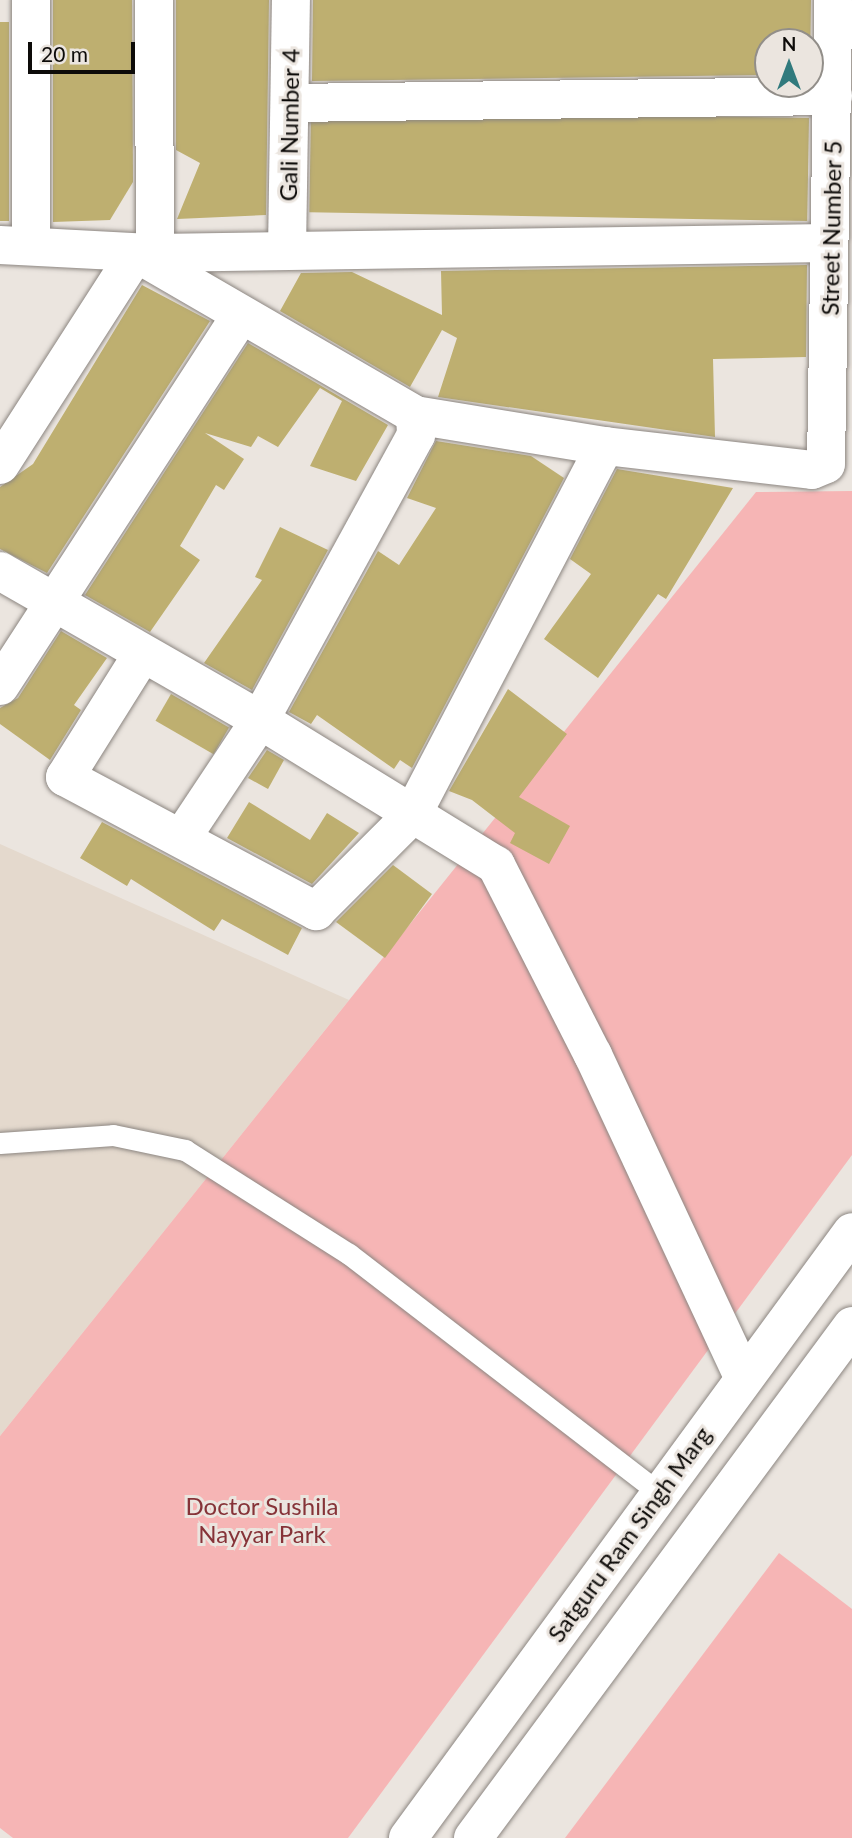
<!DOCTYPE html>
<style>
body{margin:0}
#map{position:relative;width:852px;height:1838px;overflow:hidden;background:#ebe5df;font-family:Lato,sans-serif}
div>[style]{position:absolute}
.built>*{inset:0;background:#e4d9cd}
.green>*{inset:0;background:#f6b5b5}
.building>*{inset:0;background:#beaf70;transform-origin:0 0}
.roads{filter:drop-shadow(0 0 2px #8c8681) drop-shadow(0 0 2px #8c8681)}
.lane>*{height:21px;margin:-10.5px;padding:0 10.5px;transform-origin:10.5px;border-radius:10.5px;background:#fff}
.street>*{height:38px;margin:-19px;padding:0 19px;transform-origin:19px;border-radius:19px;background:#fff}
.secondary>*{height:38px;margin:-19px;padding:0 19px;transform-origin:19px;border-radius:19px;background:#fff}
span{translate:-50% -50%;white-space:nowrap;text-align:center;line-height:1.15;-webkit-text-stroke:6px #ebe5df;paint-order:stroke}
.street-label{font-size:24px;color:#0d0b09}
.park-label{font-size:24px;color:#863338}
.north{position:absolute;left:754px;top:28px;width:70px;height:70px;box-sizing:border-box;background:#ebe5df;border:2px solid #928e89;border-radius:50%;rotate:0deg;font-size:19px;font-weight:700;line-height:28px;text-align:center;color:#0d0b09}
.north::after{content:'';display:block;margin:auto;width:24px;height:32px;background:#317a7d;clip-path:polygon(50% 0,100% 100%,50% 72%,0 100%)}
.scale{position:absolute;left:28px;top:42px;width:107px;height:32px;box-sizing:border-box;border:4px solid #0d0b09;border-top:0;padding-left:9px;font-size:21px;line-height:24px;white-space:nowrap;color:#0d0b09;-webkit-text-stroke:5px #ebe5df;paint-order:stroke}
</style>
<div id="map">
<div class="built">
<i style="clip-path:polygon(0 844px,349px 1000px,0 1436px)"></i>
</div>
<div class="green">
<i style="clip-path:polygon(852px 491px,852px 1155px,348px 1838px,13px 1838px,0 1828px,0 1436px,756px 492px)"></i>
<i style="clip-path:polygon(779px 1553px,852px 1609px,852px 1838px,565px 1838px)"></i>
</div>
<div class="building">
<i style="clip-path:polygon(53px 0,132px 0,133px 182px,110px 220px,53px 222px)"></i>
<i style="clip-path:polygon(176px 0,269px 0,266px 215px,177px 219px,200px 163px,176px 150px)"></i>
<i style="clip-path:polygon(313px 0,811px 0,810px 74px,810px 42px,768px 42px,768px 75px,312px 81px)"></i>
<i style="left:0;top:22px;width:9px;height:199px"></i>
<i style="left:809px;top:118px;width:103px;height:498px;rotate:91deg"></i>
<i style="clip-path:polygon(807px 265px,806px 357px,713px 359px,715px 437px,438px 397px,457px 338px,442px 330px,410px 387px,280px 311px,301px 273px,352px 272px,442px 315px,441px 271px)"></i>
<i style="clip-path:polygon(142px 285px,210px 321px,47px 573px,0 549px,0 487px,33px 464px)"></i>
<i style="clip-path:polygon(248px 343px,388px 425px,356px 481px,310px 466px,342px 401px,320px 388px,278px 447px,258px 436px,251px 447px,205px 433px,244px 459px,224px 490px,216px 485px,180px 546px,200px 560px,150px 632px,85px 595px)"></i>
<i style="clip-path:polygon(436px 441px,531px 456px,564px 478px,412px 768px,400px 760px,394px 769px,317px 715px,311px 724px,289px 712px,378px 551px,399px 565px,436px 508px,407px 498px)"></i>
<i style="clip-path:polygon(617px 469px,733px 488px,666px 599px,658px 594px,598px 678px,544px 639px,591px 574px,570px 559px)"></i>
<i style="clip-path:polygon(280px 527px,328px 550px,252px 690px,204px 663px,262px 580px,255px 577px)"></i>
<i style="clip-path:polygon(61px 631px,107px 658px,74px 705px,81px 710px,50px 760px,0 724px,0 708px,18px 698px)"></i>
<i style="clip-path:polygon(508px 689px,567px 734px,519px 797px,570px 826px,549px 864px,510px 843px,515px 833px,472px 800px,449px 791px)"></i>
<i style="left:171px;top:694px;width:67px;height:31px;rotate:30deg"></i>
<i style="clip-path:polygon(267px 750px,284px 760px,268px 789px,248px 778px)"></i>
<i style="clip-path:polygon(249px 802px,310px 840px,327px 813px,359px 833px,312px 884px,227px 838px)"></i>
<i style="clip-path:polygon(102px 822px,302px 928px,288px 955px,222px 919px,214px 931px,131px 879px,127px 886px,80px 858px)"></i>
<i style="clip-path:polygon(393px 865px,432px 894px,385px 958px,336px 922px)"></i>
</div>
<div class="roads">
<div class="lane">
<i style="left:0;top:1143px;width:113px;rotate:-4deg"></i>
<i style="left:113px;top:1135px;width:74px;rotate:11.8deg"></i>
<i style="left:185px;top:1150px;width:194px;rotate:32.4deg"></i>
<i style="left:349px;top:1254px;width:391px;rotate:37.6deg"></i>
</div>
<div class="street">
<i style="left:31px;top:0;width:246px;rotate:90deg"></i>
<i style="left:154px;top:0;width:253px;rotate:89.8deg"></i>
<i style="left:290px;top:103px;width:543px;rotate:-0.74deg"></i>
<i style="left:0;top:245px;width:155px;rotate:3deg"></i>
<i style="left:155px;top:253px;width:674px;rotate:-0.85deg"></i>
<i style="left:287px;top:250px;width:250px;rotate:-89.1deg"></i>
<i style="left:415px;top:415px;width:193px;rotate:9.3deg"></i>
<i style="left:0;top:465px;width:252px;rotate:-57.3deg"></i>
<i style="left:136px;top:253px;width:323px;rotate:30.1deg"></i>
<i style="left:415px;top:415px;width:20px;rotate:87deg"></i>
<i style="left:416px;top:435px;width:325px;rotate:118.7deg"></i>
<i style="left:260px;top:720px;width:277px;rotate:31.6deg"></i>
<i style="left:496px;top:865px;width:213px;rotate:63deg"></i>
<i style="left:593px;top:1055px;width:355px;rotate:65deg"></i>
<i style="left:0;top:571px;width:300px;rotate:29.8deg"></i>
<i style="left:260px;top:720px;width:139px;rotate:123.6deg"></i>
<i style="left:141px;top:656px;width:143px;rotate:122.1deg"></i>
<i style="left:65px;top:777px;width:285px;rotate:28.1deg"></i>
<i style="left:316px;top:911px;width:136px;rotate:-45deg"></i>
<i style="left:412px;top:815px;width:416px;rotate:-62.4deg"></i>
<i style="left:605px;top:446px;width:208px;rotate:6.6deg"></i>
<i style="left:812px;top:470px;width:15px;rotate:-23deg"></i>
<i style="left:826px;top:464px;width:464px;rotate:-89.1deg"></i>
<i style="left:0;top:686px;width:441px;rotate:-57deg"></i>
</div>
<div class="secondary">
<i style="left:408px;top:1838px;width:751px;rotate:-53.77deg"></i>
<i style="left:473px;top:1838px;width:637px;rotate:-53.49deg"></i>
</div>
</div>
<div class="street-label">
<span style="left:289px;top:125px;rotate:-89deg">Gali Number 4</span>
<span style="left:831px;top:228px;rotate:-89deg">Street Number 5</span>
<span style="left:629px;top:1534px;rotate:-54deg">Satguru Ram Singh Marg</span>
</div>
<div class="park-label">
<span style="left:262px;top:1520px">Doctor Sushila<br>Nayyar Park</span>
</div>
<div class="north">N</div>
<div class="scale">20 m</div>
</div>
